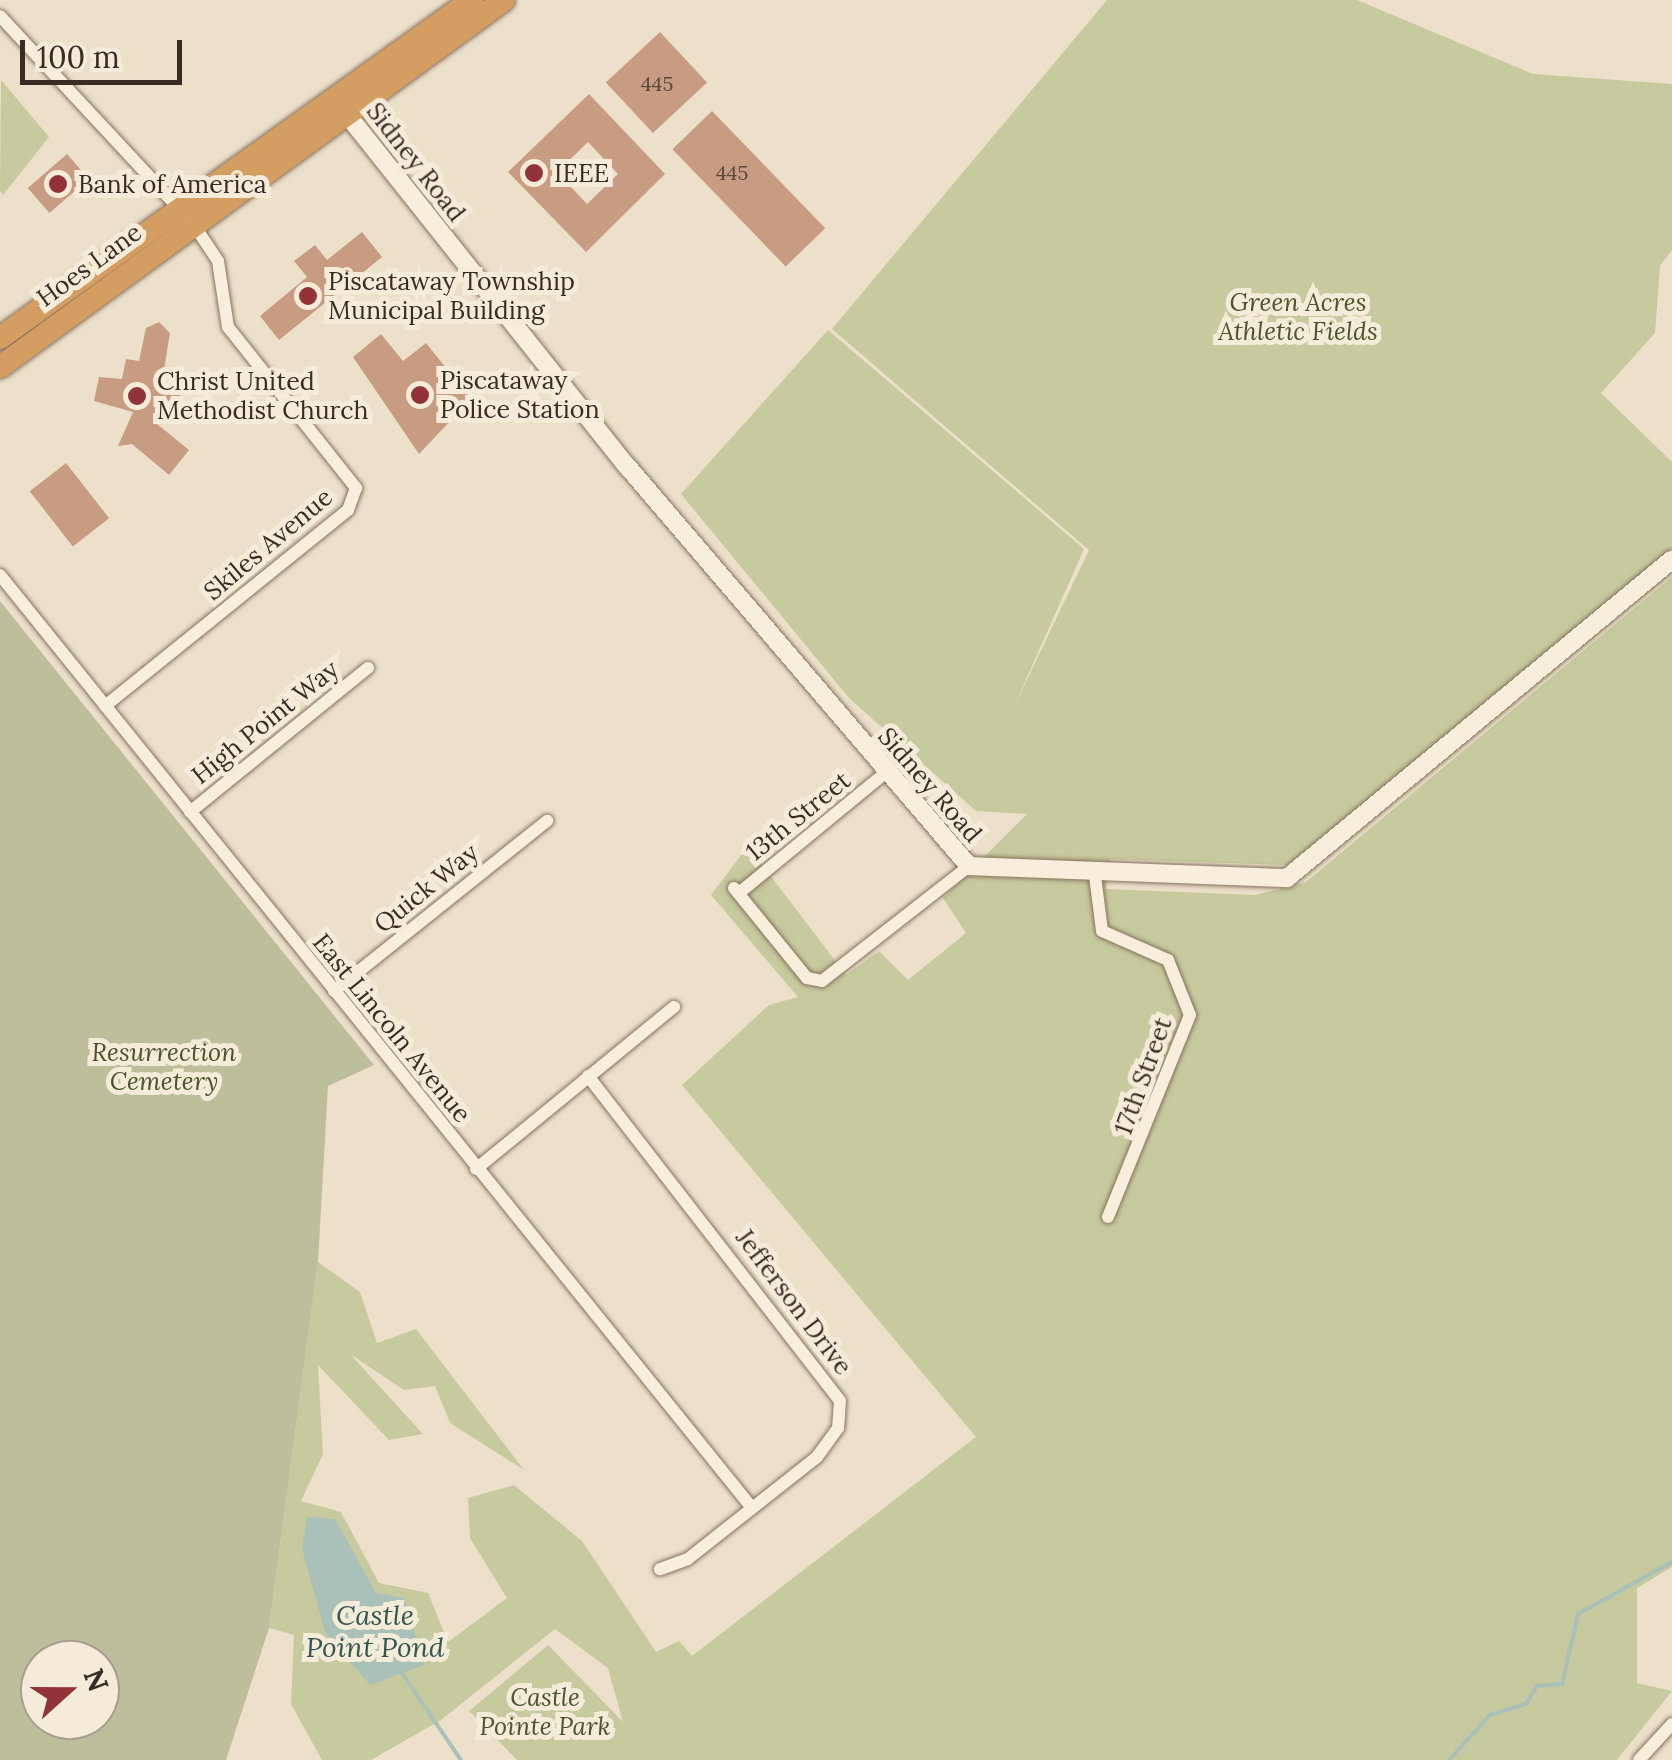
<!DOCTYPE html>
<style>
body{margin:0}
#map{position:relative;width:1672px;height:1760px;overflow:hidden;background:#ece0ca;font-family:Lora,serif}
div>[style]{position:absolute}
.green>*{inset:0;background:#c6ca9e}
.cemetery>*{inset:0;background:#bdbf9c}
.water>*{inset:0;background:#aac1b9}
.stream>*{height:4px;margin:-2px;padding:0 2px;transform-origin:2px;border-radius:2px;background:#aac1b9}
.building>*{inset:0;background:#c79c82;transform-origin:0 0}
.roads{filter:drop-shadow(0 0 2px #87735f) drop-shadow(0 0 2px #87735f)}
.street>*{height:12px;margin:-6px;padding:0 6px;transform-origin:6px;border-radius:6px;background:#f7eedc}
.secondary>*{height:18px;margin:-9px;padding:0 9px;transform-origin:9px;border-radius:9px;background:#f7eedc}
.highway>*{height:22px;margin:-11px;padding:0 11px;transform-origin:11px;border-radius:11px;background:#d49d62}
.dots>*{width:28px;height:28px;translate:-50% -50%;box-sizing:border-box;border:5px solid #f4ebd9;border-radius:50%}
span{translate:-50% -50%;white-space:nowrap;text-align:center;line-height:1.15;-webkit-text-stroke:10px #f4ebd9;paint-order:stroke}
.number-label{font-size:20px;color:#5c483a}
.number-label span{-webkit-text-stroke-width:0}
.street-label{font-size:25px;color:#392c22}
.poi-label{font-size:25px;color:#392c22}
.left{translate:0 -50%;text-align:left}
.park-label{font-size:25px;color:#4b542a;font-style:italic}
.water-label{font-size:28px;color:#325753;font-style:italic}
.north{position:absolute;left:20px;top:1640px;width:100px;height:100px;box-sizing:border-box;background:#f4ebd9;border:2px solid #a99f90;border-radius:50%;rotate:69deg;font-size:28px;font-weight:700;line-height:40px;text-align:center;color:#392c22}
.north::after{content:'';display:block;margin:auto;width:35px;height:45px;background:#923338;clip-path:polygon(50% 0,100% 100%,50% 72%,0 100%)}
.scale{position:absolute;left:20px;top:40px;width:162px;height:45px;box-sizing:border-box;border:5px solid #392c22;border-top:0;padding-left:12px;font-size:30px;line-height:35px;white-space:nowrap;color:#392c22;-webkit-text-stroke:8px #f4ebd9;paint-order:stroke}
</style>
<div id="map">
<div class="green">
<i style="clip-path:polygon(1107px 0,1357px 0,1533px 74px,1672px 84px,1672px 250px,1660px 266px,1655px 333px,1601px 393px,1672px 462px,1672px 549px,1288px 865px,1111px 859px,1106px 889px,1255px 895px,1306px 882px,1672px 577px,1672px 1567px,1637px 1588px,1637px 1683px,1672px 1691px,1617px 1760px,517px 1760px,469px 1711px,548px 1645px,623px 1722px,608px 1668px,555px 1629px,441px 1720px,371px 1760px,322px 1760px,291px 1704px,294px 1635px,269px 1628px,318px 1262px,360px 1292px,377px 1343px,416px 1329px,524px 1470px,450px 1423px,435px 1386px,404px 1390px,350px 1354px,423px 1434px,389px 1440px,318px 1365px,323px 1454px,301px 1501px,341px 1512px,379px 1583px,428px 1593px,448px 1642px,507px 1598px,470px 1538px,468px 1498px,514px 1485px,582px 1541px,656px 1652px,679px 1641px,692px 1656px,976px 1437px,682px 1085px,769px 1005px,798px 997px,711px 895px,748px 846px,846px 975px,879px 951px,908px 980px,966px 933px,943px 898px,1027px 814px,976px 811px,849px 698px,681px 494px,828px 330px,1084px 549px,1013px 709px,1089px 550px,832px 329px)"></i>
<i style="clip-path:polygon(1px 80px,49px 137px,3px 195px,0 191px)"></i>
</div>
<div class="cemetery">
<i style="clip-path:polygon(evenodd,0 601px,374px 1065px,328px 1086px,318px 1262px,269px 1628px,226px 1760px,0 1760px,0 601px,40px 1660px,100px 1660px,100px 1720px,40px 1720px,40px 1660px)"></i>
</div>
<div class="water">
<i style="clip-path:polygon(307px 1517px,335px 1519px,376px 1593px,404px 1598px,424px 1665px,370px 1685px,325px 1632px,302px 1549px)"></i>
</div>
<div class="stream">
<i style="left:402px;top:1673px;width:105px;rotate:55.9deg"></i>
<i style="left:1449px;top:1760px;width:61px;rotate:-47.7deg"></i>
<i style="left:1490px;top:1715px;width:38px;rotate:-17deg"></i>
<i style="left:1526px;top:1704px;width:21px;rotate:-59deg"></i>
<i style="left:1537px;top:1686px;width:25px;rotate:-5deg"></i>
<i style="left:1562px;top:1684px;width:72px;rotate:-77.1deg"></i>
<i style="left:1578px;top:1614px;width:107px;rotate:-29deg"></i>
</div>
<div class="building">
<i style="left:660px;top:32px;width:69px;height:74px;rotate:47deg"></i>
<i style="clip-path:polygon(evenodd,589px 94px,665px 174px,586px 252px,508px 172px,589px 94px,588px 142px,618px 174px,587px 204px,557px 172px,588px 142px)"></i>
<i style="left:712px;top:111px;width:163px;height:55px;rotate:46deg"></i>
<i style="left:67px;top:154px;width:33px;height:52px;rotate:49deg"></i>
<i style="clip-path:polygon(362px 232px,382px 257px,279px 340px,260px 316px,307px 277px,294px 261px,315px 245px,327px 260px)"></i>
<i style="clip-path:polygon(159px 322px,170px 333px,161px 388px,181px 391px,179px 403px,162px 400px,157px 424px,189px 450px,169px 475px,132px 444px,118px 446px,133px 412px,94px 401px,99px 377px,122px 379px,126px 359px,139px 361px,146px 328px)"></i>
<i style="clip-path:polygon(381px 334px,403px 361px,426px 343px,471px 399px,419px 454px,353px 357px)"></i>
<i style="left:66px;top:463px;width:70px;height:46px;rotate:52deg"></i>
</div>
<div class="roads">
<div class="street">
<i style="left:0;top:16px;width:285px;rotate:47.1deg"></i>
<i style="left:194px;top:225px;width:43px;rotate:56.3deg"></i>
<i style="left:218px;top:261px;width:67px;rotate:81.4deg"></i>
<i style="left:228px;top:327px;width:206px;rotate:51.5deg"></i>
<i style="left:356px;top:488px;width:23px;rotate:110deg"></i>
<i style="left:348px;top:510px;width:312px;rotate:141.1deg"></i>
<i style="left:0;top:575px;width:1198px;rotate:51.13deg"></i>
<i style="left:190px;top:812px;width:229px;rotate:-39deg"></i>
<i style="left:1095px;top:876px;width:55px;rotate:82.7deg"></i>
<i style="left:1102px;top:931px;width:72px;rotate:23.7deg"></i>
<i style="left:1168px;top:960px;width:59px;rotate:68.2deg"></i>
<i style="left:1190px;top:1015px;width:218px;rotate:112.1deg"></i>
<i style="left:734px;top:888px;width:116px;rotate:51deg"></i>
<i style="left:807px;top:978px;width:15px;rotate:11deg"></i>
<i style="left:822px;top:981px;width:187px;rotate:-38deg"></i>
<i style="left:739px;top:893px;width:189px;rotate:-39.4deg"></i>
<i style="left:334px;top:991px;width:273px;rotate:-38.6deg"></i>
<i style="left:588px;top:1076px;width:411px;rotate:52.2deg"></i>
<i style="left:840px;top:1401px;width:27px;rotate:94deg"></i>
<i style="left:838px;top:1428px;width:36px;rotate:126deg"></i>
<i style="left:817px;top:1457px;width:164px;rotate:141.7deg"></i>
<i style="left:688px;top:1559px;width:30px;rotate:160deg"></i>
<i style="left:476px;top:1169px;width:256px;rotate:-39.3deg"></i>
<i style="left:1639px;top:1760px;width:49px;rotate:-47.5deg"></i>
</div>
<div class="secondary">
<i style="left:341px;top:107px;width:459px;rotate:51.5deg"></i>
<i style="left:627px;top:466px;width:526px;rotate:49.47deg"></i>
<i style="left:969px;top:866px;width:318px;rotate:2.2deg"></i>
<i style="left:1287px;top:878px;width:499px;rotate:-39.6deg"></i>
</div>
<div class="highway">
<i style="left:0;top:338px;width:581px;rotate:-35.61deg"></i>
<i style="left:0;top:367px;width:623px;rotate:-36.06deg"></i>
</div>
</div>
<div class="dots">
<i style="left:534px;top:173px;background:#923338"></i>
<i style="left:58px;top:184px;background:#923338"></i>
<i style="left:308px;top:296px;background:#923338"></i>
<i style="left:420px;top:395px;background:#923338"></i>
<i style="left:137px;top:396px;background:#923338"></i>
</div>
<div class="number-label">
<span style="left:657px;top:83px">445</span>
<span style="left:732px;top:172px">445</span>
</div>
<div class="street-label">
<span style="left:416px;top:162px;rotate:52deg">Sidney Road</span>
<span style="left:89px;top:265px;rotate:-36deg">Hoes Lane</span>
<span style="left:268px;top:544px;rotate:-40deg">Skiles Avenue</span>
<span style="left:265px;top:722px;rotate:-39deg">High Point Way</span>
<span style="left:930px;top:785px;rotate:49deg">Sidney Road</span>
<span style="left:798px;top:816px;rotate:-39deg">13th Street</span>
<span style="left:426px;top:888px;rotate:-39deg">Quick Way</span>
<span style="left:392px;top:1028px;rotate:51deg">East Lincoln Avenue</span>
<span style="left:1143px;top:1076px;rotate:-70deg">17th Street</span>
<span style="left:794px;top:1302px;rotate:53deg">Jefferson Drive</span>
</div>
<div class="poi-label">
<span class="left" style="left:554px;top:173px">IEEE</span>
<span class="left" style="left:78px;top:184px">Bank of America</span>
<span class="left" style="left:328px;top:296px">Piscataway Township<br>Municipal Building</span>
<span class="left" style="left:440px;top:395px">Piscataway<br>Police Station</span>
<span class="left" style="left:157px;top:396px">Christ United<br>Methodist Church</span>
</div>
<div class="park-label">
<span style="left:1298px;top:317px">Green Acres<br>Athletic Fields</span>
<span style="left:164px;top:1067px">Resurrection<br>Cemetery</span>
<span style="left:545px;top:1712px">Castle<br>Pointe Park</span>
</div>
<div class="water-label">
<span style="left:375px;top:1631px">Castle<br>Point Pond</span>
</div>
<div class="north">N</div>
<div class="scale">100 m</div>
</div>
